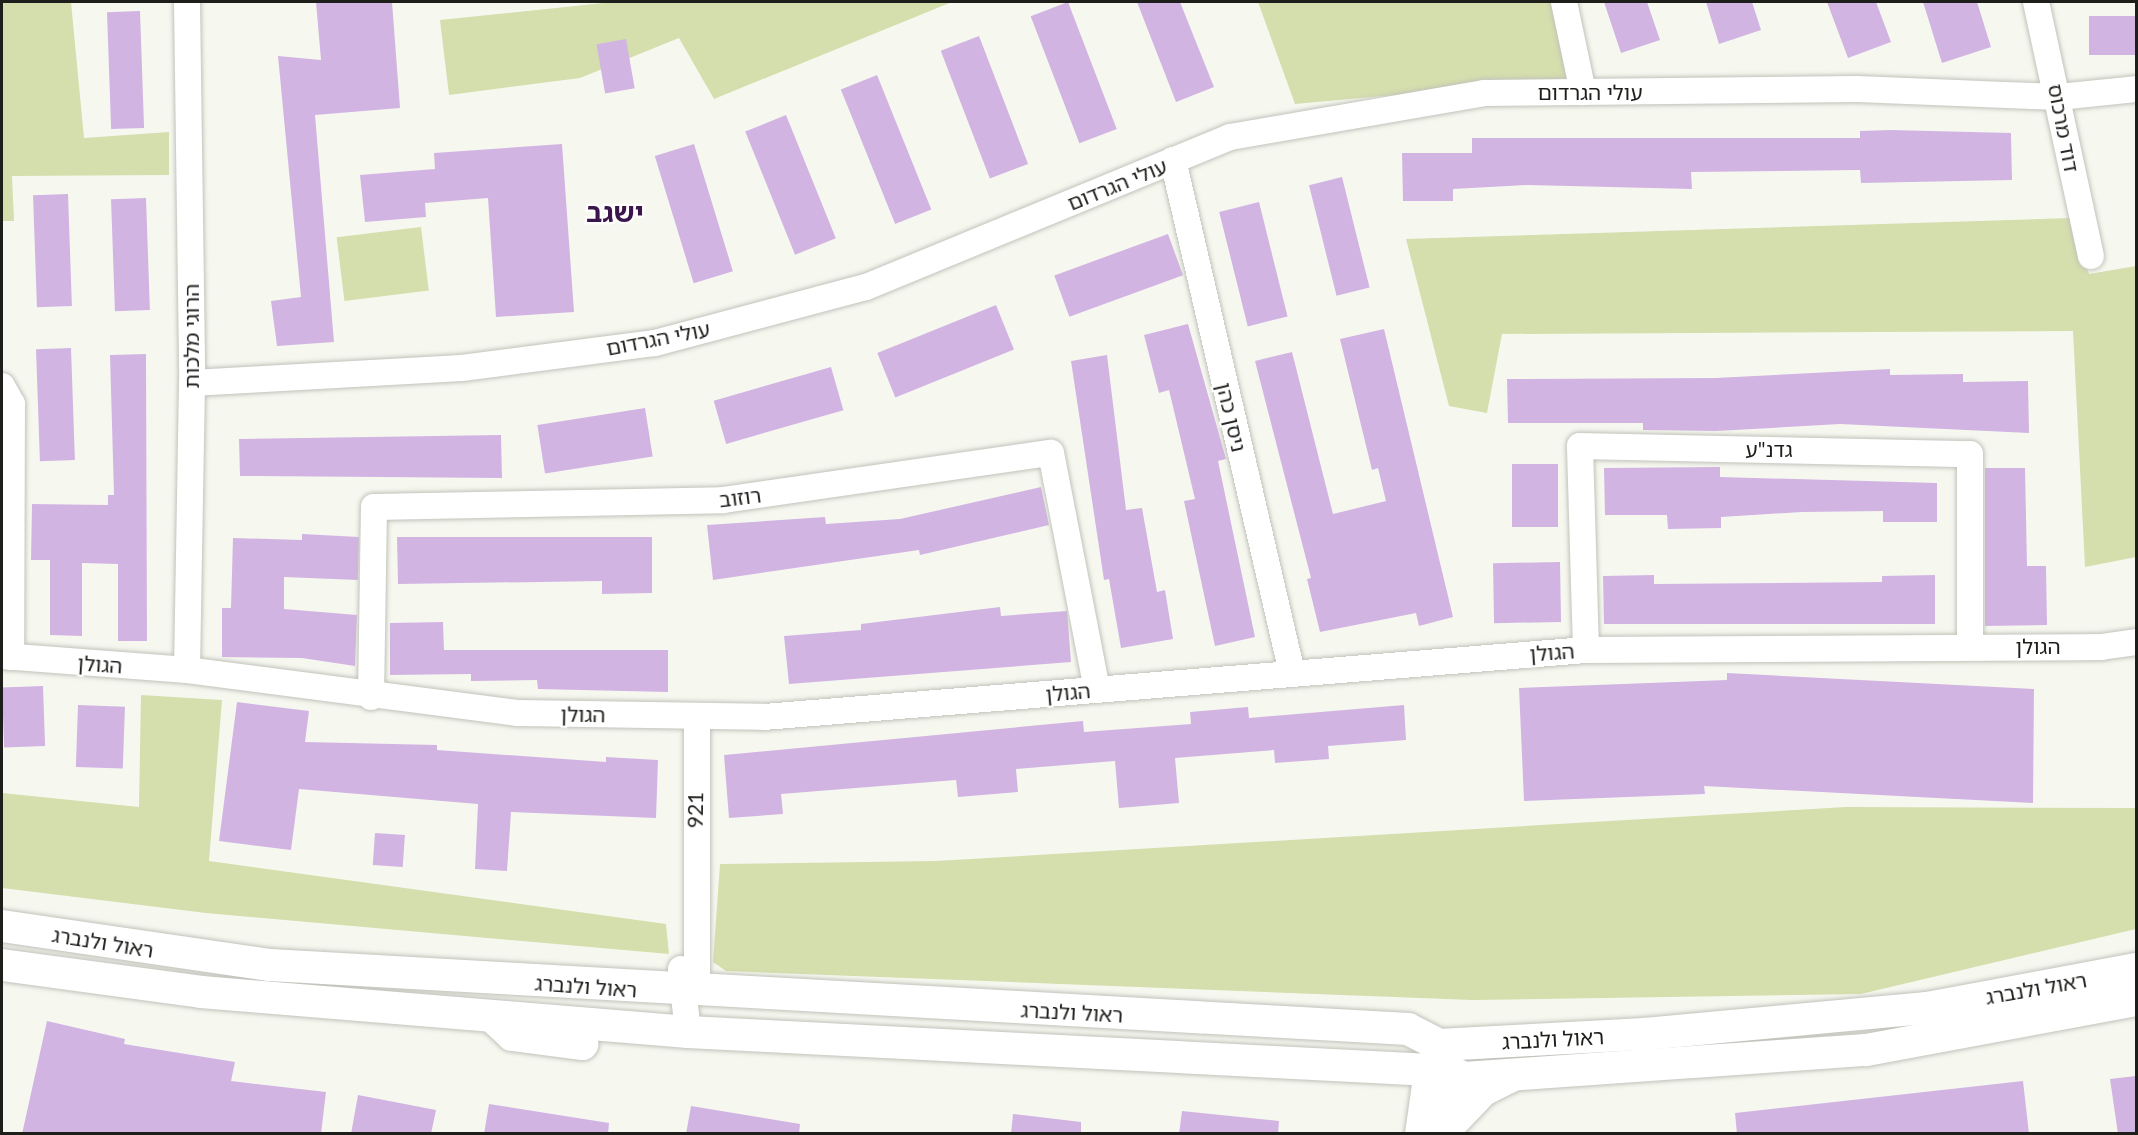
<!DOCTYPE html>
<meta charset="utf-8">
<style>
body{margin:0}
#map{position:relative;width:2138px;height:1135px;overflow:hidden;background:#f6f8f0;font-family:Lato,"Noto Sans Hebrew",sans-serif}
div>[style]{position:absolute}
.green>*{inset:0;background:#d5dead;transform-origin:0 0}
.building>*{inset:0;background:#d2b4e3;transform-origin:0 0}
.roads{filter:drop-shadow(0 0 2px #c1c3bb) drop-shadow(0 0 2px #c1c3bb)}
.minor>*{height:26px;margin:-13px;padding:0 13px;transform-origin:13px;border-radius:13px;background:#fff}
.tertiary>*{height:32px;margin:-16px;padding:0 16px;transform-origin:16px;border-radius:16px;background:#fff}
span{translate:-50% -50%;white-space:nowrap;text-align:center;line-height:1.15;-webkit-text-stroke:4.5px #fff;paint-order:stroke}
.street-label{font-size:21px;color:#1e1e1b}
.district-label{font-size:27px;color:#3b164c;font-weight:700}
.frame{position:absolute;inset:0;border:3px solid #1e1e1b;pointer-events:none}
</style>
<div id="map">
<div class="green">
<i style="clip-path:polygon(2px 2px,71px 2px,84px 138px,169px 132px,169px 175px,12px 176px,14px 221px,2px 221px)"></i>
<i style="clip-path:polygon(613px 2px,952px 2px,714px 99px,679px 38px,580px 78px,449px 95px,440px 20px)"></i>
<i style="clip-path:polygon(1258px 2px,1564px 2px,1580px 78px,1295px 104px)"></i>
<i style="clip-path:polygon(2070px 218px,2089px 274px,2136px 266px,2136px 557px,2085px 567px,2073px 331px,1502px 334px,1487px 413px,1449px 406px,1406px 239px)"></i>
<i style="left:421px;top:227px;width:64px;height:85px;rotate:83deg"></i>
<i style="clip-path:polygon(141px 695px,222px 700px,209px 861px,666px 924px,669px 954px,206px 913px,2px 888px,2px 793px,139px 807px)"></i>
<i style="clip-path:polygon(1846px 807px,2136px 808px,2136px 929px,1861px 994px,1472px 1000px,726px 971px,713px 962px,720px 864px,936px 861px)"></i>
</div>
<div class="building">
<i style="clip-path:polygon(316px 2px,392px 2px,400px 108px,315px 115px,334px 342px,277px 346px,271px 301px,301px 297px,278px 56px,321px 60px)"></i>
<i style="left:1068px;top:2px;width:136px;height:40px;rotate:69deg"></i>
<i style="clip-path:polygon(1137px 2px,1180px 2px,1214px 87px,1176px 102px)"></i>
<i style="clip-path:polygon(1604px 2px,1647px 2px,1660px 40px,1621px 53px)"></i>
<i style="clip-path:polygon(1706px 2px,1752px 2px,1761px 30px,1719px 44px)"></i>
<i style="clip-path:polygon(1827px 2px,1876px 2px,1891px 42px,1848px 58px)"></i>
<i style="clip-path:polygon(1923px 2px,1977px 2px,1991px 47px,1942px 63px)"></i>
<i style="left:140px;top:11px;width:117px;height:33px;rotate:88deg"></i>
<i style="left:2136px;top:16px;width:39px;height:47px;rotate:90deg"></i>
<i style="left:979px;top:36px;width:137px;height:41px;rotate:69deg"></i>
<i style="left:626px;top:39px;width:50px;height:30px;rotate:80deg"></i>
<i style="left:877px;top:75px;width:145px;height:39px;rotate:68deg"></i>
<i style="left:786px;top:115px;width:133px;height:44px;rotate:68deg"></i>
<i style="clip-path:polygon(1890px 130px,2011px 133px,2012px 180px,1861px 183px,1860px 170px,1691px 172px,1692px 189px,1528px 185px,1453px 189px,1453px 201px,1403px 201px,1402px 153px,1472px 153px,1472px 138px,1860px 138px,1860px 131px)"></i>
<i style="clip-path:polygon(562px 144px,574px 312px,496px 317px,488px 198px,425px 203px,426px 217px,365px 222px,360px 175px,435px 169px,434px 153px)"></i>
<i style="left:694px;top:144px;width:133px;height:41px;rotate:73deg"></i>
<i style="left:1342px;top:177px;width:114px;height:34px;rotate:76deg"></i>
<i style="left:68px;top:194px;width:112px;height:35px;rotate:88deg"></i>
<i style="left:146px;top:198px;width:112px;height:35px;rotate:88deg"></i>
<i style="left:1259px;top:202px;width:118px;height:41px;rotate:76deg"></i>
<i style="left:1168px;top:234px;width:44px;height:121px;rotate:70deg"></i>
<i style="left:996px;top:305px;width:48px;height:128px;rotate:68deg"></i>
<i style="clip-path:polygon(1188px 324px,1226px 459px,1218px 461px,1255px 637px,1215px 646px,1184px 501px,1195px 499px,1169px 390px,1159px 393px,1144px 335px)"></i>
<i style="clip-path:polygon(1384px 329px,1453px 617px,1419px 626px,1416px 613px,1320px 632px,1307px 579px,1311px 578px,1255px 361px,1292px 352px,1333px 514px,1386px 501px,1378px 468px,1372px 470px,1340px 339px)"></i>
<i style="left:71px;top:348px;width:112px;height:35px;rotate:88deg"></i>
<i style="clip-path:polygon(146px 354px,147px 641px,118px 641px,118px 564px,82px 563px,82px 636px,50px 635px,50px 560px,31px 560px,32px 504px,108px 505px,108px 495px,114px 495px,110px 355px)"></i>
<i style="clip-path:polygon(1107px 355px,1126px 510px,1142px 508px,1157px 592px,1165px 590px,1173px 639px,1121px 648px,1109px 579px,1104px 580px,1071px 361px)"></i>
<i style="left:831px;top:367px;width:45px;height:122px;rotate:74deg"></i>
<i style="clip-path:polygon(1890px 369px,1890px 375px,1963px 374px,1963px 382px,2028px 381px,2029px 433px,1840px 424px,1716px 431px,1643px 430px,1643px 423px,1508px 423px,1507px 379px,1715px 378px)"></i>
<i style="left:645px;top:408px;width:49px;height:109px;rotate:81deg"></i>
<i style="clip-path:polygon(501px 435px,502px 478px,240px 476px,239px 439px)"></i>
<i style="left:1512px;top:464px;width:46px;height:63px"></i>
<i style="clip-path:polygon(1720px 467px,1720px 477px,1937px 483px,1937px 522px,1883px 522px,1883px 511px,1802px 512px,1721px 517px,1721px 528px,1668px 529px,1667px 515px,1605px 515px,1604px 468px)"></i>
<i style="clip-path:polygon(1985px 468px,2025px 468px,2027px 566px,2046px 566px,2047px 625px,1985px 626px)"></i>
<i style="clip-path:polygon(1041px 487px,1049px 525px,920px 555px,919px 550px,713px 580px,707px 525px,825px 517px,826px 524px,900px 519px)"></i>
<i style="clip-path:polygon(302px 534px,359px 537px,358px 580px,284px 577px,284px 609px,357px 615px,355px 666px,302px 658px,222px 657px,222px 608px,231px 608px,233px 538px,302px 540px)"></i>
<i style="clip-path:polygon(397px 537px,652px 537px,652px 593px,602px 594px,602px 581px,398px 584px)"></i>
<i style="left:1560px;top:562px;width:60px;height:67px;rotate:89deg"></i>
<i style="clip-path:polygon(1654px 575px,1654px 584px,1882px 582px,1882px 576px,1935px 575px,1935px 624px,1604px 624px,1603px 576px)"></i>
<i style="clip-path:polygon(1000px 607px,1001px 616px,1067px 611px,1071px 662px,789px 684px,784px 636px,861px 630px,861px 624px)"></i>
<i style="clip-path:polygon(443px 622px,444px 650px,668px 650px,668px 692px,538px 689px,537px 680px,471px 681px,471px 674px,390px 675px,390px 623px)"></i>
<i style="clip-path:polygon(1727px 673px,2034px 689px,2033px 803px,1704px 786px,1705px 794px,1524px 801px,1519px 688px,1727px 680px)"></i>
<i style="left:43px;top:686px;width:60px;height:41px;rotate:88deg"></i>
<i style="clip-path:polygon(237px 702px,309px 711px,305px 742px,437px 745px,437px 750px,606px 762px,606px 757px,658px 760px,656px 818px,511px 812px,507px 871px,475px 869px,478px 804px,299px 789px,291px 850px,219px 841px)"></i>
<i style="left:78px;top:705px;width:47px;height:62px;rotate:2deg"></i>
<i style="clip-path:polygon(1404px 705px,1406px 740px,1328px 746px,1329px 759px,1275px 763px,1274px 750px,1175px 758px,1179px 803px,1119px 808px,1115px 761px,1016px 769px,1018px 792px,958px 797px,956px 780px,781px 794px,783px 814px,729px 818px,724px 755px,1083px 721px,1084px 732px,1191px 724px,1190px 712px,1248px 707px,1249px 718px)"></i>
<i style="left:375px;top:833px;width:30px;height:32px;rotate:4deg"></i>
<i style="clip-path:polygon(47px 1021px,125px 1039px,124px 1044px,235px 1062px,231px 1081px,326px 1092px,321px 1134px,22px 1134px)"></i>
<i style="clip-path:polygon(2136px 1076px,2136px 1134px,2118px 1134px,2110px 1079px)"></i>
<i style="clip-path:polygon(2023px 1081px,2029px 1134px,1737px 1134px,1735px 1113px)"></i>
<i style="clip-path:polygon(358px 1095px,436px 1110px,431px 1134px,351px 1134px)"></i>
<i style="clip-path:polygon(489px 1104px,609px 1123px,608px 1134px,484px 1134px)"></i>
<i style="clip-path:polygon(691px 1106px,800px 1124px,799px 1134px,686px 1134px)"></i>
<i style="clip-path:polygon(1182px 1111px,1279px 1121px,1278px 1134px,1179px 1134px)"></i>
<i style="clip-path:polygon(1013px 1114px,1081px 1122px,1081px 1134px,1011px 1134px)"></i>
</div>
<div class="roads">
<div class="minor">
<i style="left:187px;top:2px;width:381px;rotate:89.2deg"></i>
<i style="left:192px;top:383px;width:287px;rotate:91deg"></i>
<i style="left:1564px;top:2px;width:92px;rotate:78.1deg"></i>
<i style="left:2036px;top:2px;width:260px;rotate:77.8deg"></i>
<i style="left:1173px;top:160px;width:527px;rotate:76.94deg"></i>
<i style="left:192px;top:383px;width:270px;rotate:-3.2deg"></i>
<i style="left:462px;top:368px;width:195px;rotate:-7.4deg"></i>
<i style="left:655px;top:343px;width:218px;rotate:-14.9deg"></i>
<i style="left:866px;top:287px;width:394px;rotate:-22.4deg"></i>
<i style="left:1230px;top:137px;width:258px;rotate:-9.8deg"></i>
<i style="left:1484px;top:93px;width:373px;rotate:-0.6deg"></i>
<i style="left:1857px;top:89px;width:202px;rotate:2.3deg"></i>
<i style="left:2059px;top:97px;width:77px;rotate:-5.9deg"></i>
<i style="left:2px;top:386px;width:21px;rotate:61deg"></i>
<i style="left:12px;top:404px;width:253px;rotate:90.2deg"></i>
<i style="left:1586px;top:650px;width:204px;rotate:-91.7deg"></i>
<i style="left:1580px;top:446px;width:390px;rotate:1.2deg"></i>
<i style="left:1970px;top:454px;width:192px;rotate:90deg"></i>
<i style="left:2px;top:656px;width:186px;rotate:4.3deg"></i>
<i style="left:187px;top:670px;width:333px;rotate:7.4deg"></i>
<i style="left:517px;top:713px;width:247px;rotate:0.9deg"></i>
<i style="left:764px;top:717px;width:825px;rotate:-4.66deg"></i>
<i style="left:1586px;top:650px;width:515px;rotate:-0.33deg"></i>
<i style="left:2101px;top:647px;width:35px;rotate:-8deg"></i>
<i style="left:371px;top:697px;width:190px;rotate:-89.1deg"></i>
<i style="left:374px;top:507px;width:349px;rotate:-1.1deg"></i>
<i style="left:723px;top:500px;width:331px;rotate:-8.2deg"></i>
<i style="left:1051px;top:453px;width:240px;rotate:79deg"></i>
<i style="left:681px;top:969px;width:63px;rotate:83.7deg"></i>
<i style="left:697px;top:992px;width:276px;rotate:-90deg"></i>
<i style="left:1418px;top:1134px;width:64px;rotate:-81.9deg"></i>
<i style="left:1427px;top:1071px;width:19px;rotate:-65deg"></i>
<i style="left:1439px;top:1134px;width:64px;rotate:-80.1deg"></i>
<i style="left:1450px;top:1071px;width:17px;rotate:-114deg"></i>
</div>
<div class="tertiary">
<i style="left:2px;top:926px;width:271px;rotate:8.3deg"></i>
<i style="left:270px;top:965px;width:1140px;rotate:3.22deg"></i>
<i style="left:1408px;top:1029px;width:35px;rotate:27deg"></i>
<i style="left:1439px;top:1045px;width:206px;rotate:-3.1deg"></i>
<i style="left:1645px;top:1034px;width:283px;rotate:-5.3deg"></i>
<i style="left:1927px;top:1008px;width:213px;rotate:-10.6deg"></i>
<i style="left:2px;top:965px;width:201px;rotate:7.7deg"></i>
<i style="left:201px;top:992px;width:489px;rotate:4.7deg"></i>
<i style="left:688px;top:1032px;width:763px;rotate:2.93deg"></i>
<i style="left:1450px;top:1071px;width:16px;rotate:27deg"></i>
<i style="left:1464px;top:1078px;width:403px;rotate:-4deg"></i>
<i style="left:1866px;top:1050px;width:275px;rotate:-10.5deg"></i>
<i style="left:493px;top:1017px;width:26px;rotate:43deg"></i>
<i style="left:512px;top:1035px;width:71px;rotate:7.3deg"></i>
<i style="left:1441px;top:1134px;width:61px;rotate:-46.3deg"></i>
<i style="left:1483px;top:1090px;width:28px;rotate:-26deg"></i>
</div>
</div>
<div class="street-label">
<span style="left:1590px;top:92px">עולי הגרדום</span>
<span style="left:2064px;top:128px;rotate:79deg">דוד מרכוס</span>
<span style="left:1117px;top:184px;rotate:-22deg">עולי הגרדום</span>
<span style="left:191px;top:336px;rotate:-90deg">הרוגי מלכות</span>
<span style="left:658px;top:338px;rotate:-11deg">עולי הגרדום</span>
<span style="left:1232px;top:417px;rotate:77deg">ניסן כהן</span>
<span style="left:1769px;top:449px">גדנ"ע</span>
<span style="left:740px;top:497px;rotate:-7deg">רוזוב</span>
<span style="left:2038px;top:646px">הגולן</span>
<span style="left:1552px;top:652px;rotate:-4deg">הגולן</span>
<span style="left:100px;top:664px;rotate:4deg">הגולן</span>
<span style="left:1068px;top:692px;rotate:-5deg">הגולן</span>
<span style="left:583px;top:714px;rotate:1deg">הגולן</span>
<span style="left:695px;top:810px;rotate:-89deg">921</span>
<span style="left:103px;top:942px;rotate:9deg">ראול ולנברג</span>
<span style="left:586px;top:986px;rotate:4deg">ראול ולנברג</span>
<span style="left:2036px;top:988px;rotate:-10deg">ראול ולנברג</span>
<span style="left:1072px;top:1012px;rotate:3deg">ראול ולנברג</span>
<span style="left:1553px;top:1039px;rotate:-3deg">ראול ולנברג</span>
</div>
<div class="district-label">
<span style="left:615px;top:212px">ישגב</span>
</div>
<div class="frame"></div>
</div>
